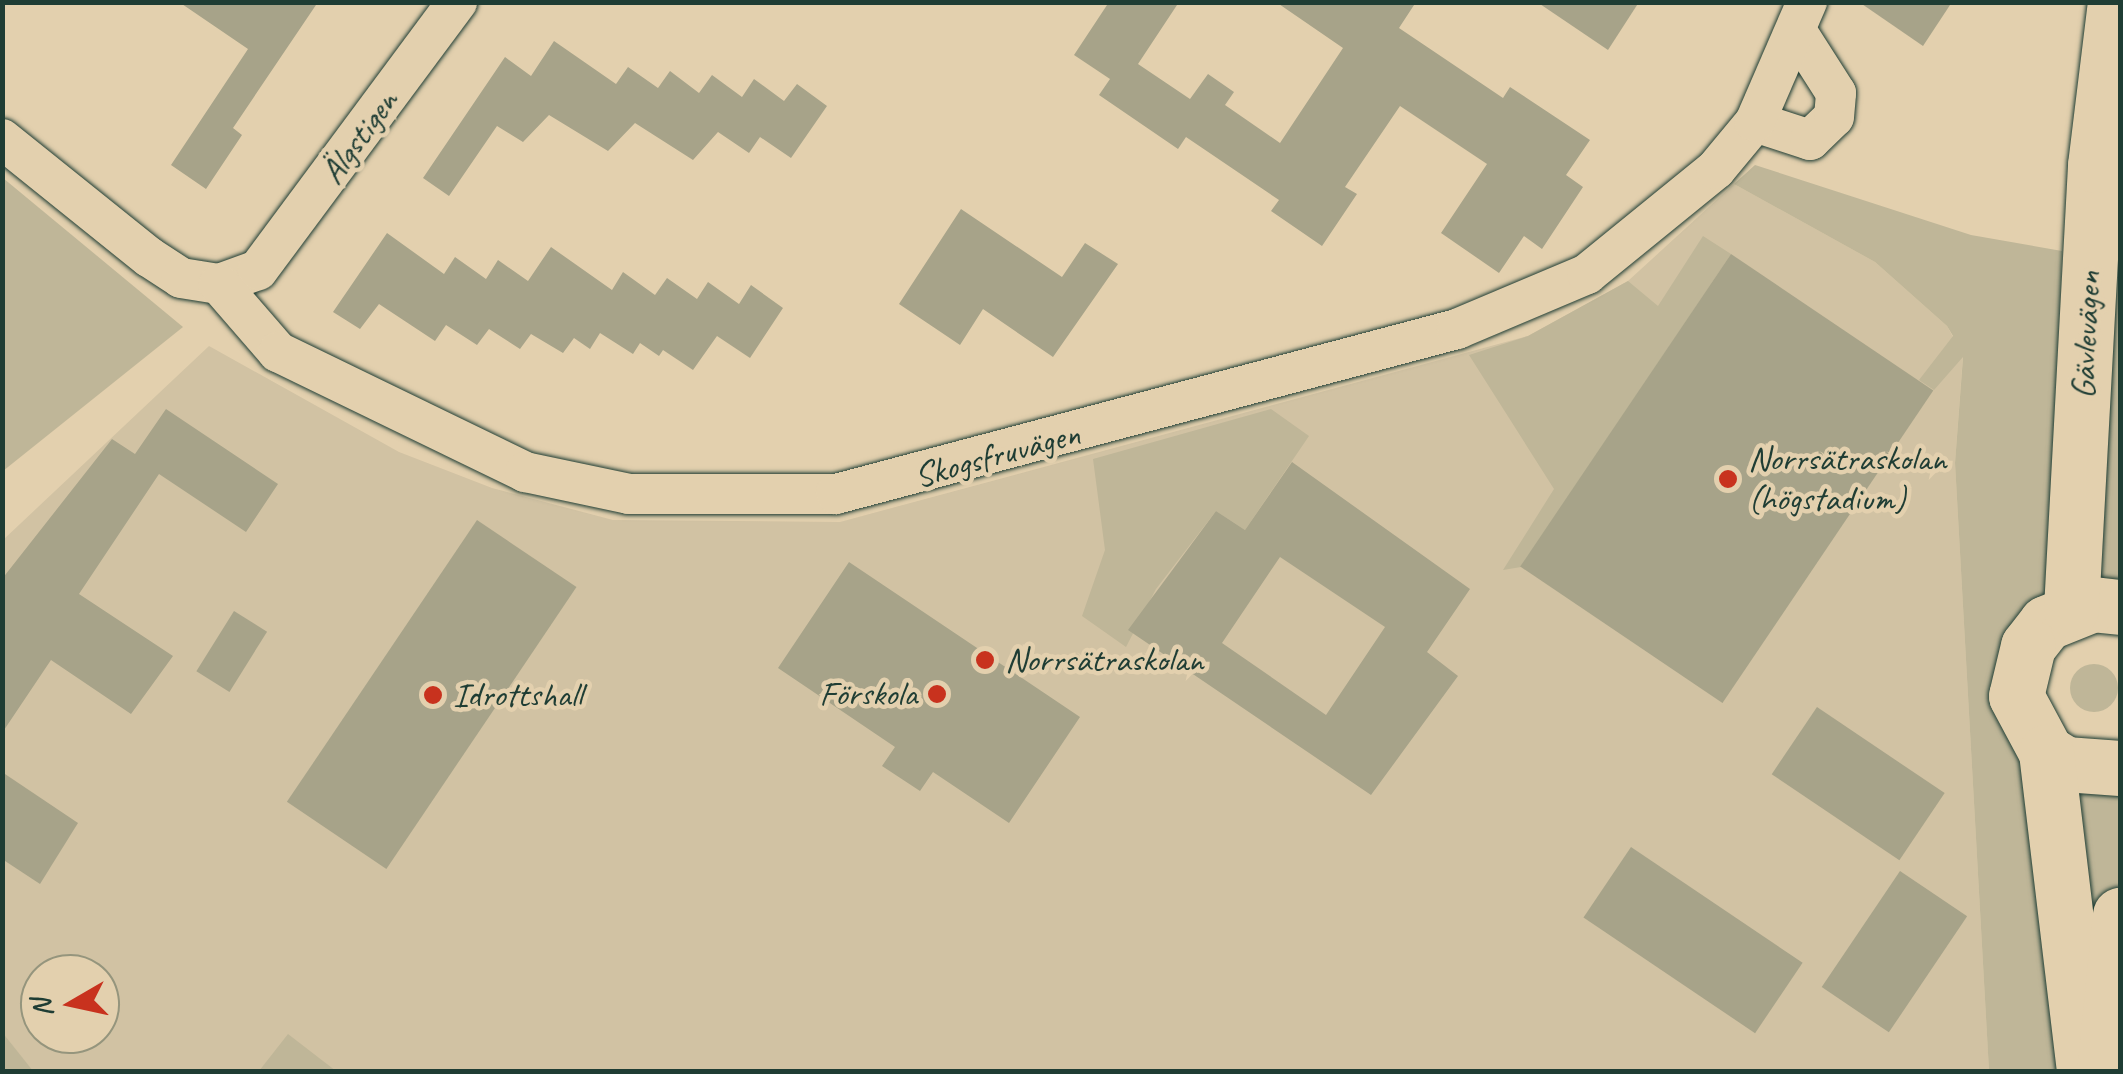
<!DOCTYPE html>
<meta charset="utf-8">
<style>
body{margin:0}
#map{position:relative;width:2123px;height:1074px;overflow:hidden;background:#e3d0ae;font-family:Caveat,sans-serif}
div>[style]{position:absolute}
.built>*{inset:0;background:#d1c2a3}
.green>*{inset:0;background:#bfb698}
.round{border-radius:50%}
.building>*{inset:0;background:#a7a389;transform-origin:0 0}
.roads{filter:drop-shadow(0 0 2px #1f3d34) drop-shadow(0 0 2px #1f3d34)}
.street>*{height:40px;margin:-20px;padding:0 20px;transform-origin:20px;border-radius:20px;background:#e3d0ae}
.secondary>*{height:55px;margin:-27.5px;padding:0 27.5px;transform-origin:27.5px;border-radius:27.5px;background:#e3d0ae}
.dots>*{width:28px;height:28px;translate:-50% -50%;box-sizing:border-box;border:5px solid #e3d0ae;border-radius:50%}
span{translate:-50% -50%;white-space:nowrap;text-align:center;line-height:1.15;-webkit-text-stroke:9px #e3d0ae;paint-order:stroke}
.street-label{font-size:35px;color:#1f3d34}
.poi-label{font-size:35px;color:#1f3d34}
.left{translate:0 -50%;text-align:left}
.right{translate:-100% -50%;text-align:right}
.frame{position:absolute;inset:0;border:5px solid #1f3d34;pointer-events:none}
.north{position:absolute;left:20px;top:954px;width:100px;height:100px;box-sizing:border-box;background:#e3d0ae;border:2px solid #95957d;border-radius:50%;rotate:261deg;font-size:28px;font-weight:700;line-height:40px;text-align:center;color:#1f3d34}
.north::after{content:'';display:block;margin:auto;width:35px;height:45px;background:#c8321e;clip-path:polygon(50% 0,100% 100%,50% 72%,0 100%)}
</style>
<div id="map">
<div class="built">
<i style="clip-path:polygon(evenodd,1734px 184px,1875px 262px,1947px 326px,1963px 355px,1955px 463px,1989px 1071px,33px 1072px,3px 1033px,3px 540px,209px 346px,399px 452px,492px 488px,613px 520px,840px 522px,1528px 336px,1628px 281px,1734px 184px,40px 974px,100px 974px,100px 1034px,40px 1034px,40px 974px)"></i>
</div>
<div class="green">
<i style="clip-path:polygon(2120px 3px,2120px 607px,2071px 609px,2025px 726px,2120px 768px,2120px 1071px,1989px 1071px,1955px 463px,1963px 357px,1934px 390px,1919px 380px,1953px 336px,1947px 326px,1875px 262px,1734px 184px,1755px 165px,1971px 235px,2062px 251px,2053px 510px)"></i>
<i style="clip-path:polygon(3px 178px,183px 327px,3px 471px,2px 471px)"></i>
<i style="clip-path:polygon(1703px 236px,1731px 254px,1521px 567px,1503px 570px,1554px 489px,1469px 355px,1528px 336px,1628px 281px,1658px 306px)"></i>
<i style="clip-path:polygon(1271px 409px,1309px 436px,1245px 530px,1216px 511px,1156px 589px,1126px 647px,1082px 616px,1105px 550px,1093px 459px)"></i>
<i class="round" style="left:2070px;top:664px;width:48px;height:48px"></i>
<i style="clip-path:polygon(2px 1033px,3px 1033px,33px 1071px,3px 1071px)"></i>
<i style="clip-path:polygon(288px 1034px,336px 1071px,259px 1071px)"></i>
</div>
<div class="building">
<i style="clip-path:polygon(179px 2px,318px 2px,233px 128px,242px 135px,206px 189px,171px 165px,248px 49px)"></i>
<i style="clip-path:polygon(1109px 2px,1179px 2px,1138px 64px,1190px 99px,1208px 74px,1234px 92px,1225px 105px,1280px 143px,1343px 48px,1276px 2px,1416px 2px,1399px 28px,1503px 98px,1510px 87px,1590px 140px,1566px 175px,1583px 187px,1542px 249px,1524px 236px,1499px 273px,1441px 233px,1487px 164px,1400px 106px,1345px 187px,1357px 194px,1322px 246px,1271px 211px,1279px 200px,1186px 137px,1178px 149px,1099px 95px,1110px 79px,1074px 55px)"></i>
<i style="clip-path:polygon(1537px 2px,1639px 2px,1608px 50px)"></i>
<i style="clip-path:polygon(1859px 2px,1952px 2px,1923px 46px)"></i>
<i style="clip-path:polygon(554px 41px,616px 84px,628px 67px,658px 88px,670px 71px,699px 93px,712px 75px,742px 97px,754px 79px,784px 101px,797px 84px,827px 106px,791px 158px,760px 137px,749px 153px,718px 132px,693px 160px,635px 123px,608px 151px,549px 115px,523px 142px,497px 126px,449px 196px,423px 178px,505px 57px,531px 76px)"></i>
<i style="clip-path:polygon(961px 209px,1062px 277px,1085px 243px,1118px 264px,1053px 357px,983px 309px,960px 345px,899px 304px)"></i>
<i style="clip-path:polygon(387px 233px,444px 274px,455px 257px,486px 279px,498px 260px,528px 281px,551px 247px,612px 290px,623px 272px,655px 295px,667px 278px,697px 299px,708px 282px,739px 304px,751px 285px,783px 308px,750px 358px,717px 336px,693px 370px,663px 350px,659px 356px,640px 343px,633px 354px,600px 333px,590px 349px,574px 338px,563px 353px,531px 334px,520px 349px,489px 329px,477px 345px,446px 325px,435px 341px,379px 304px,360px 329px,333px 312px)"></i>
<i style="left:1731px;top:254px;width:244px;height:377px;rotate:34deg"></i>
<i style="clip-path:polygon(166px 409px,278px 484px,246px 532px,159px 474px,79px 594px,173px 656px,131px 714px,51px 660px,2px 733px,2px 579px,112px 439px,135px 454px)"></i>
<i style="clip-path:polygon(evenodd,1292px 462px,1470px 589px,1427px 652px,1458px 676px,1371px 795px,1128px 630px,1216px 511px,1245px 530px,1292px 462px,1280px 557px,1385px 627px,1326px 715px,1222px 643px,1280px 557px)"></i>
<i style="left:477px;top:520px;width:120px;height:340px;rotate:34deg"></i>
<i style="clip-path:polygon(849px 562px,1080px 717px,1009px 823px,933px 772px,920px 791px,882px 766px,895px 747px,778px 668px)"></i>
<i style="left:234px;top:611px;width:39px;height:71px;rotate:32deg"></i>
<i style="left:1817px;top:707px;width:154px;height:81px;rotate:34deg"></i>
<i style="clip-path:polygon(2px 772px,78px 823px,40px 884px,2px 859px)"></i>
<i style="left:1631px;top:847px;width:207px;height:85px;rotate:34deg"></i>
<i style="left:1900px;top:871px;width:81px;height:140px;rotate:34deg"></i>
</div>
<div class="roads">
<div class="street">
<i style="left:1755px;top:122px;width:58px;rotate:18.1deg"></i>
<i style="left:1810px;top:140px;width:33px;rotate:-44deg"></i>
<i style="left:1834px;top:117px;width:24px;rotate:-85deg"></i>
<i style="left:1836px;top:93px;width:72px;rotate:-122.6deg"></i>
<i style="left:2px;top:139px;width:189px;rotate:38.8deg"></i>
<i style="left:149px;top:257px;width:38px;rotate:33deg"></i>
<i style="left:181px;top:278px;width:38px;rotate:9deg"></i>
<i style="left:219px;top:284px;width:41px;rotate:-19.7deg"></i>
<i style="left:258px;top:270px;width:334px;rotate:-53.4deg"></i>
<i style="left:219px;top:284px;width:90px;rotate:49.1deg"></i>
<i style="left:278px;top:352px;width:275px;rotate:25.9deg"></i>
<i style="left:525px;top:472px;width:106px;rotate:11.9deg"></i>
<i style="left:629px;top:494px;width:207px"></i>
<i style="left:836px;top:494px;width:643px;rotate:-14.88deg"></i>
<i style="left:1457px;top:329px;width:141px;rotate:-22.9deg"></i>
<i style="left:1587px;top:274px;width:166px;rotate:-39.1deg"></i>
<i style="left:1716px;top:169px;width:61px;rotate:-50.3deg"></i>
<i style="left:1755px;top:122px;width:131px;rotate:-66.6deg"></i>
</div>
<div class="secondary">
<i style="left:2120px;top:607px;width:27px;rotate:-174deg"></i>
<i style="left:2093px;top:604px;width:51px;rotate:158deg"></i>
<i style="left:2046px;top:623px;width:29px;rotate:128deg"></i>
<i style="left:2028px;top:646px;width:51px;rotate:103.5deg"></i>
<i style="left:2016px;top:696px;width:64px;rotate:61.8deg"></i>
<i style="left:2046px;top:752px;width:22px;rotate:32deg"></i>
<i style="left:2065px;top:764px;width:55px;rotate:4.2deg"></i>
<i style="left:2071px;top:609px;width:445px;rotate:-86.9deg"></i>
<i style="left:2095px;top:165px;width:164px;rotate:-83deg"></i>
<i style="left:2046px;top:752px;width:322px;rotate:83.2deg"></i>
<i style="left:2104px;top:1072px;width:158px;rotate:-84.2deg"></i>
</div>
</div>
<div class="dots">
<i style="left:1728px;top:479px;background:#c8321e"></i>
<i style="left:985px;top:660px;background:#c8321e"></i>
<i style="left:937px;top:694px;background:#c8321e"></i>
<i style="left:433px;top:695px;background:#c8321e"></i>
</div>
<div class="street-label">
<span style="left:359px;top:137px;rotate:-54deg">Älgstigen</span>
<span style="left:2086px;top:335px;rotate:-87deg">Gävlevägen</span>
<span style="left:997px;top:455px;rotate:-15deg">Skogsfruvägen</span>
</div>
<div class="poi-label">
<span class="left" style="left:1748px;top:479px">Norrsätraskolan<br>(högstadium)</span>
<span class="left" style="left:1005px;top:660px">Norrsätraskolan</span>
<span class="right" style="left:917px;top:694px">Förskola</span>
<span class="left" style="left:453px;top:695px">Idrottshall</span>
</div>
<div class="frame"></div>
<div class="north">N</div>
</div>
